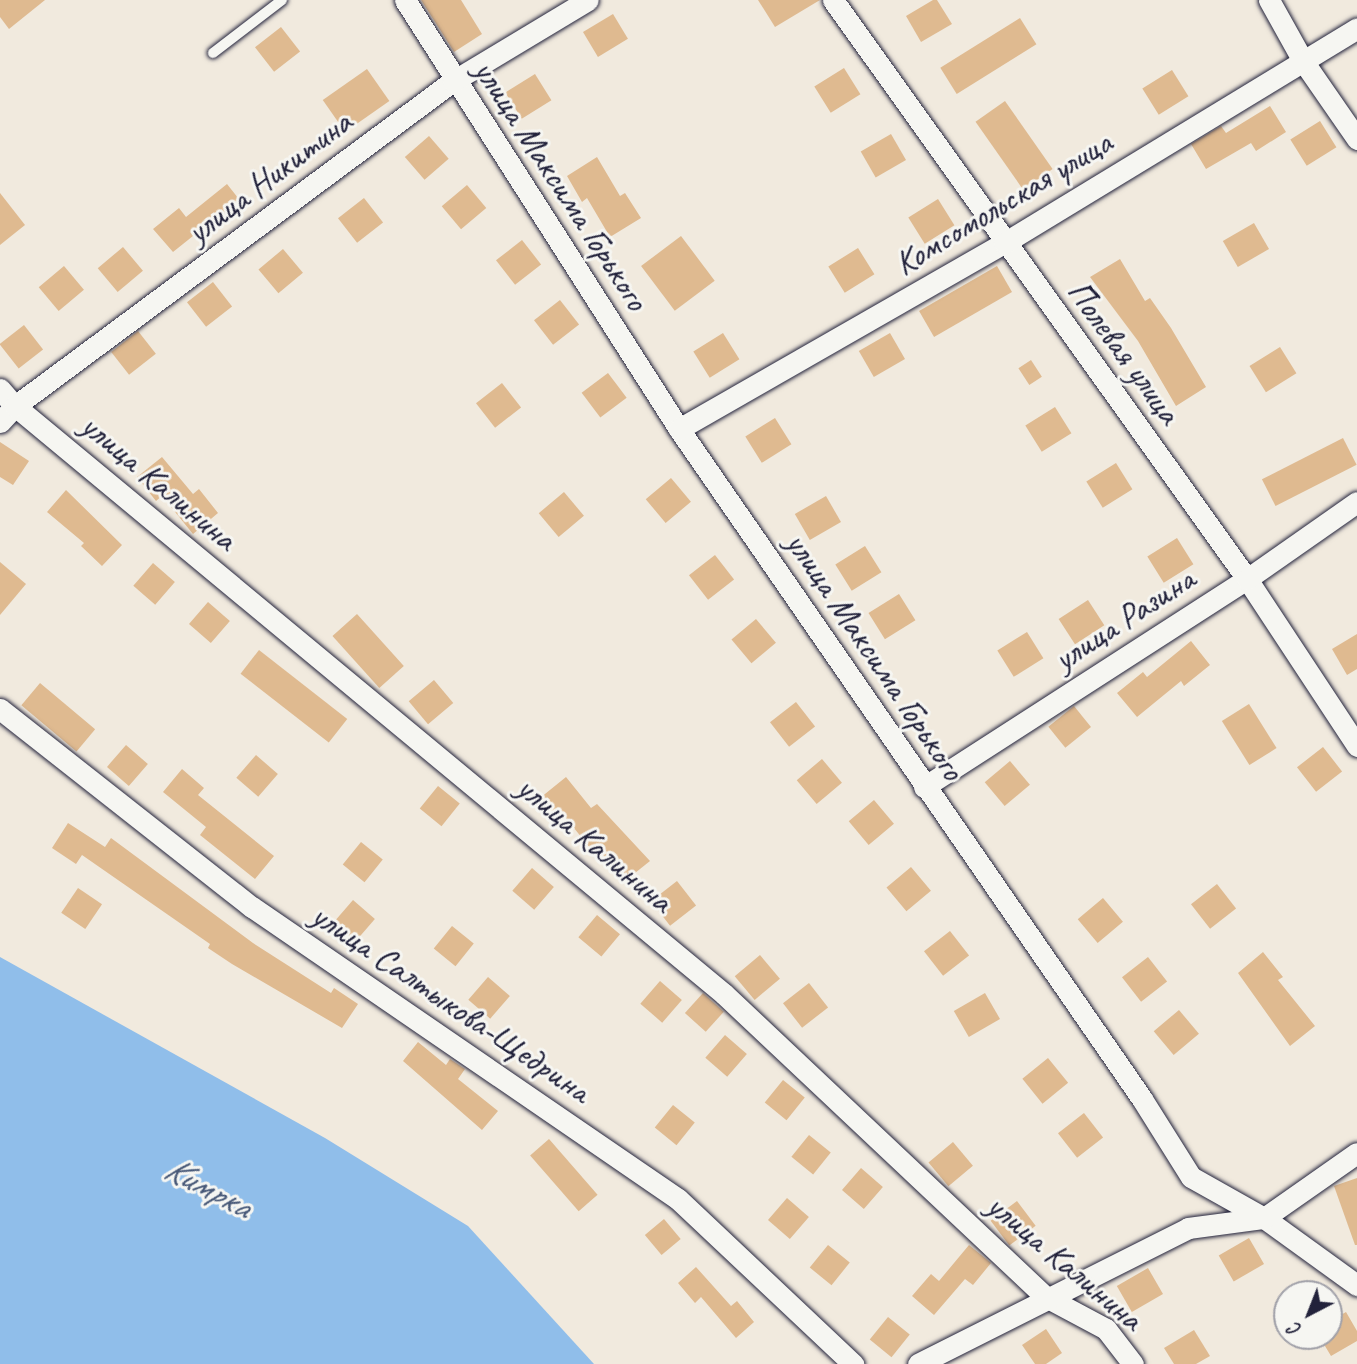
<!DOCTYPE html>
<meta charset="utf-8">
<style>
body{margin:0}
#map{position:relative;width:1357px;height:1364px;overflow:hidden;background:#f1eade;font-family:Caveat,sans-serif}
div>[style]{position:absolute}
.water>*{inset:0;background:#90beea}
.building>*{inset:0;background:#dfba90;transform-origin:0 0}
.roads{filter:drop-shadow(0 0 2px #22223b) drop-shadow(0 0 2px #22223b)}
.lane>*{height:10px;margin:-5px;padding:0 5px;transform-origin:5px;border-radius:5px;background:#f6f6f2}
.street>*{height:21px;margin:-10.5px;padding:0 10.5px;transform-origin:10.5px;border-radius:10.5px;background:#f6f6f2}
span{translate:-50% -50%;white-space:nowrap;text-align:center;line-height:1.15;-webkit-text-stroke:6px #f6f6f2;paint-order:stroke}
.street-label{font-size:35px;color:#22223b}
.water-label{font-size:37px;color:#485978;font-style:italic}
.north{position:absolute;left:1273px;top:1280px;width:70px;height:70px;box-sizing:border-box;background:#f6f6f2;border:2px solid #a1a1a9;border-radius:50%;rotate:222deg;font-size:19px;font-weight:700;line-height:28px;text-align:center;color:#22223b}
.north::after{content:'';display:block;margin:auto;width:24px;height:32px;background:#22223b;clip-path:polygon(50% 0,100% 100%,50% 72%,0 100%)}
</style>
<div id="map">
<div class="water">
<i style="clip-path:polygon(0 957px,325px 1138px,468px 1226px,594px 1364px,0 1364px)"></i>
</div>
<div class="building">
<i style="clip-path:polygon(0 0,45px 0,9px 29px,0 17px)"></i>
<i style="clip-path:polygon(421px 0,461px 0,482px 34px,454px 52px)"></i>
<i style="clip-path:polygon(758px 0,820px 0,775px 27px)"></i>
<i style="clip-path:polygon(933px 0,937px 0,952px 24px,921px 42px,906px 16px)"></i>
<i style="left:613px;top:14px;width:29px;height:35px;rotate:59deg"></i>
<i style="left:1020px;top:18px;width:31px;height:94px;rotate:58deg"></i>
<i style="left:281px;top:27px;width:31px;height:33px;rotate:52deg"></i>
<i style="left:844px;top:68px;width:31px;height:35px;rotate:58deg"></i>
<i style="left:367px;top:69px;width:39px;height:54px;rotate:55deg"></i>
<i style="left:1172px;top:70px;width:31px;height:35px;rotate:58deg"></i>
<i style="left:535px;top:74px;width:31px;height:35px;rotate:58deg"></i>
<i style="left:1005px;top:101px;width:83px;height:36px;rotate:55deg"></i>
<i style="clip-path:polygon(1270px 106px,1286px 132px,1256px 151px,1251px 143px,1206px 169px,1191px 144px,1221px 126px,1226px 133px)"></i>
<i style="left:1320px;top:121px;width:31px;height:35px;rotate:58deg"></i>
<i style="left:891px;top:134px;width:30px;height:35px;rotate:60deg"></i>
<i style="left:429px;top:136px;width:30px;height:32px;rotate:49deg"></i>
<i style="clip-path:polygon(597px 157px,620px 196px,625px 193px,641px 218px,610px 237px,587px 198px,582px 202px,567px 176px)"></i>
<i style="clip-path:polygon(227px 184px,246px 208px,220px 228px,213px 220px,173px 252px,153px 229px,179px 208px,186px 217px)"></i>
<i style="left:467px;top:185px;width:30px;height:33px;rotate:50deg"></i>
<i style="clip-path:polygon(0 193px,25px 225px,0 245px)"></i>
<i style="left:364px;top:198px;width:31px;height:33px;rotate:52deg"></i>
<i style="left:938px;top:199px;width:31px;height:35px;rotate:58deg"></i>
<i style="left:1254px;top:223px;width:30px;height:36px;rotate:60deg"></i>
<i style="left:681px;top:236px;width:56px;height:50px;rotate:53deg"></i>
<i style="left:522px;top:240px;width:31px;height:33px;rotate:52deg"></i>
<i style="left:123px;top:247px;width:31px;height:33px;rotate:50deg"></i>
<i style="left:858px;top:248px;width:31px;height:35px;rotate:58deg"></i>
<i style="left:283px;top:249px;width:31px;height:32px;rotate:50deg"></i>
<i style="clip-path:polygon(1120px 259px,1145px 301px,1150px 298px,1171px 328px,1206px 387px,1176px 406px,1138px 341px,1090px 277px)"></i>
<i style="left:64px;top:266px;width:31px;height:33px;rotate:50deg"></i>
<i style="left:997px;top:266px;width:30px;height:90px;rotate:60deg"></i>
<i style="left:213px;top:282px;width:31px;height:33px;rotate:52deg"></i>
<i style="left:560px;top:300px;width:31px;height:33px;rotate:52deg"></i>
<i style="left:24px;top:325px;width:31px;height:31px;rotate:52deg"></i>
<i style="left:138px;top:331px;width:29px;height:34px;rotate:52deg"></i>
<i style="left:723px;top:333px;width:31px;height:35px;rotate:58deg"></i>
<i style="left:890px;top:333px;width:30px;height:36px;rotate:60deg"></i>
<i style="left:1280px;top:347px;width:31px;height:36px;rotate:58deg"></i>
<i style="left:1031px;top:360px;width:20px;height:15px;rotate:57deg"></i>
<i style="left:608px;top:373px;width:31px;height:33px;rotate:53deg"></i>
<i style="left:502px;top:383px;width:31px;height:33px;rotate:52deg"></i>
<i style="left:1055px;top:407px;width:31px;height:35px;rotate:58deg"></i>
<i style="left:775px;top:418px;width:31px;height:35px;rotate:58deg"></i>
<i style="left:1343px;top:438px;width:30px;height:91px;rotate:63deg"></i>
<i style="clip-path:polygon(0 442px,29px 461px,13px 485px,0 477px)"></i>
<i style="clip-path:polygon(162px 457px,193px 494px,199px 489px,218px 513px,193px 534px,162px 496px,156px 501px,137px 477px)"></i>
<i style="left:1116px;top:463px;width:31px;height:35px;rotate:58deg"></i>
<i style="left:671px;top:478px;width:31px;height:33px;rotate:50deg"></i>
<i style="clip-path:polygon(66px 490px,122px 545px,102px 566px,81px 546px,84px 543px,47px 512px)"></i>
<i style="left:564px;top:492px;width:31px;height:33px;rotate:50deg"></i>
<i style="left:826px;top:496px;width:30px;height:36px;rotate:60deg"></i>
<i style="left:1177px;top:538px;width:31px;height:35px;rotate:58deg"></i>
<i style="left:865px;top:546px;width:31px;height:35px;rotate:58deg"></i>
<i style="left:715px;top:555px;width:31px;height:33px;rotate:52deg"></i>
<i style="clip-path:polygon(0 562px,26px 584px,0 615px)"></i>
<i style="left:153px;top:563px;width:29px;height:30px;rotate:41deg"></i>
<i style="left:899px;top:594px;width:31px;height:36px;rotate:58deg"></i>
<i style="left:1088px;top:600px;width:30px;height:35px;rotate:57deg"></i>
<i style="left:208px;top:602px;width:29px;height:29px;rotate:41deg"></i>
<i style="left:357px;top:614px;width:70px;height:33px;rotate:48deg"></i>
<i style="left:756px;top:619px;width:31px;height:32px;rotate:50deg"></i>
<i style="left:1027px;top:632px;width:31px;height:35px;rotate:58deg"></i>
<i style="clip-path:polygon(1357px 634px,1357px 669px,1347px 675px,1332px 649px)"></i>
<i style="clip-path:polygon(1191px 641px,1210px 665px,1184px 686px,1181px 681px,1137px 717px,1117px 693px,1143px 672px,1147px 677px)"></i>
<i style="left:259px;top:650px;width:112px;height:30px;rotate:38deg"></i>
<i style="left:434px;top:680px;width:30px;height:33px;rotate:50deg"></i>
<i style="left:40px;top:683px;width:72px;height:29px;rotate:40deg"></i>
<i style="left:796px;top:702px;width:31px;height:33px;rotate:52deg"></i>
<i style="left:1249px;top:704px;width:52px;height:32px;rotate:58deg"></i>
<i style="left:1074px;top:706px;width:27px;height:33px;rotate:51deg"></i>
<i style="left:126px;top:745px;width:29px;height:29px;rotate:41deg"></i>
<i style="left:1323px;top:747px;width:31px;height:33px;rotate:52deg"></i>
<i style="left:256px;top:755px;width:29px;height:30px;rotate:41deg"></i>
<i style="left:822px;top:759px;width:31px;height:33px;rotate:50deg"></i>
<i style="left:1010px;top:761px;width:31px;height:33px;rotate:50deg"></i>
<i style="clip-path:polygon(182px 769px,204px 788px,198px 795px,274px 856px,255px 879px,200px 835px,206px 827px,163px 792px)"></i>
<i style="clip-path:polygon(566px 777px,591px 808px,597px 804px,650px 861px,625px 881px,595px 845px,591px 849px,565px 817px,559px 821px,540px 798px)"></i>
<i style="left:438px;top:786px;width:28px;height:29px;rotate:39deg"></i>
<i style="left:874px;top:800px;width:31px;height:33px;rotate:50deg"></i>
<i style="clip-path:polygon(68px 823px,105px 847px,111px 838px,253px 943px,331px 993px,334px 988px,358px 1004px,342px 1028px,232px 964px,208px 948px,210px 944px,82px 855px,76px 864px,52px 848px)"></i>
<i style="left:361px;top:842px;width:28px;height:29px;rotate:39deg"></i>
<i style="left:911px;top:867px;width:31px;height:32px;rotate:50deg"></i>
<i style="left:532px;top:868px;width:29px;height:30px;rotate:41deg"></i>
<i style="left:677px;top:881px;width:31px;height:33px;rotate:52deg"></i>
<i style="left:1217px;top:884px;width:31px;height:33px;rotate:52deg"></i>
<i style="left:78px;top:888px;width:29px;height:30px;rotate:34deg"></i>
<i style="left:1103px;top:898px;width:31px;height:33px;rotate:50deg"></i>
<i style="left:353px;top:900px;width:29px;height:30px;rotate:41deg"></i>
<i style="left:597px;top:915px;width:30px;height:29px;rotate:40deg"></i>
<i style="left:452px;top:926px;width:28px;height:29px;rotate:39deg"></i>
<i style="left:950px;top:931px;width:31px;height:33px;rotate:52deg"></i>
<i style="clip-path:polygon(1263px 952px,1283px 977px,1278px 980px,1315px 1026px,1290px 1046px,1238px 973px)"></i>
<i style="left:760px;top:955px;width:31px;height:33px;rotate:50deg"></i>
<i style="left:1148px;top:957px;width:31px;height:33px;rotate:52deg"></i>
<i style="left:488px;top:977px;width:29px;height:30px;rotate:41deg"></i>
<i style="left:660px;top:981px;width:29px;height:30px;rotate:41deg"></i>
<i style="left:809px;top:983px;width:31px;height:33px;rotate:52deg"></i>
<i style="left:703px;top:993px;width:28px;height:27px;rotate:42deg"></i>
<i style="left:985px;top:993px;width:30px;height:36px;rotate:60deg"></i>
<i style="left:1179px;top:1010px;width:31px;height:33px;rotate:50deg"></i>
<i style="left:725px;top:1035px;width:29px;height:30px;rotate:41deg"></i>
<i style="clip-path:polygon(418px 1042px,446px 1065px,450px 1059px,465px 1069px,458px 1079px,498px 1111px,482px 1130px,403px 1061px)"></i>
<i style="left:1048px;top:1058px;width:32px;height:33px;rotate:51deg"></i>
<i style="left:783px;top:1080px;width:28px;height:29px;rotate:39deg"></i>
<i style="left:673px;top:1105px;width:28px;height:29px;rotate:39deg"></i>
<i style="left:1084px;top:1113px;width:31px;height:33px;rotate:52deg"></i>
<i style="left:809px;top:1135px;width:28px;height:28px;rotate:39deg"></i>
<i style="left:549px;top:1139px;width:74px;height:25px;rotate:49deg"></i>
<i style="left:953px;top:1142px;width:31px;height:32px;rotate:50deg"></i>
<i style="left:861px;top:1168px;width:29px;height:29px;rotate:41deg"></i>
<i style="clip-path:polygon(1357px 1178px,1357px 1245px,1355px 1245px,1334px 1186px)"></i>
<i style="left:787px;top:1198px;width:29px;height:29px;rotate:41deg"></i>
<i style="left:1017px;top:1201px;width:31px;height:33px;rotate:53deg"></i>
<i style="left:664px;top:1219px;width:26px;height:25px;rotate:50deg"></i>
<i style="left:1249px;top:1238px;width:30px;height:35px;rotate:60deg"></i>
<i style="left:828px;top:1245px;width:28px;height:29px;rotate:39deg"></i>
<i style="clip-path:polygon(969px 1245px,991px 1263px,973px 1285px,965px 1279px,934px 1315px,912px 1296px,931px 1274px,939px 1281px)"></i>
<i style="clip-path:polygon(696px 1267px,731px 1306px,737px 1301px,754px 1322px,736px 1338px,701px 1297px,695px 1303px,678px 1283px)"></i>
<i style="left:1148px;top:1268px;width:30px;height:36px;rotate:60deg"></i>
<i style="clip-path:polygon(1346px 1312px,1357px 1331px,1357px 1341px,1331px 1356px,1319px 1336px,1329px 1336px,1329px 1322px)"></i>
<i style="left:888px;top:1317px;width:28px;height:29px;rotate:39deg"></i>
<i style="clip-path:polygon(1046px 1329px,1062px 1353px,1046px 1364px,1035px 1364px,1022px 1345px)"></i>
<i style="clip-path:polygon(1194px 1330px,1210px 1356px,1196px 1364px,1174px 1364px,1164px 1348px)"></i>
</div>
<div class="roads">
<div class="lane">
<i style="left:213px;top:53px;width:87px;rotate:-37.5deg"></i>
</div>
<div class="street">
<i style="left:405px;top:0;width:509px;rotate:57.43deg"></i>
<i style="left:679px;top:429px;width:814px;rotate:55.35deg"></i>
<i style="left:1142px;top:1099px;width:92px;rotate:57.9deg"></i>
<i style="left:1191px;top:1177px;width:84px;rotate:29.3deg"></i>
<i style="left:1264px;top:1218px;width:115px;rotate:35.8deg"></i>
<i style="left:833px;top:0;width:712px;rotate:54.43deg"></i>
<i style="left:1247px;top:579px;width:200px;rotate:56.6deg"></i>
<i style="left:1269px;top:0;width:70px;rotate:60.9deg"></i>
<i style="left:1303px;top:61px;width:95px;rotate:55.3deg"></i>
<i style="left:0;top:389px;width:23px;rotate:49deg"></i>
<i style="left:15px;top:406px;width:921px;rotate:39.67deg"></i>
<i style="left:724px;top:994px;width:442px;rotate:43.3deg"></i>
<i style="left:1046px;top:1297px;width:68px;rotate:28.1deg"></i>
<i style="left:1106px;top:1329px;width:44px;rotate:52.4deg"></i>
<i style="left:0;top:422px;width:22px;rotate:-47deg"></i>
<i style="left:15px;top:406px;width:545px;rotate:-36.58deg"></i>
<i style="left:453px;top:81px;width:157px;rotate:-31deg"></i>
<i style="left:679px;top:429px;width:374px;rotate:-29.8deg"></i>
<i style="left:1004px;top:243px;width:413px;rotate:-31.3deg"></i>
<i style="left:0;top:709px;width:320px;rotate:38.2deg"></i>
<i style="left:252px;top:907px;width:516px;rotate:34.43deg"></i>
<i style="left:678px;top:1199px;width:241px;rotate:43.3deg"></i>
<i style="left:924px;top:787px;width:384px;rotate:-32.8deg"></i>
<i style="left:1247px;top:579px;width:134px;rotate:-35deg"></i>
<i style="left:918px;top:1364px;width:302px;rotate:-26.7deg"></i>
<i style="left:1188px;top:1228px;width:77px;rotate:-7.5deg"></i>
<i style="left:1264px;top:1218px;width:113px;rotate:-35deg"></i>
</div>
</div>
<div class="street-label">
<span style="left:269px;top:177px;rotate:-37deg">улица Никитина</span>
<span style="left:561px;top:185px;rotate:57deg">улица Максима Горького</span>
<span style="left:1003px;top:203px;rotate:-31deg">Комсомольская улица</span>
<span style="left:1124px;top:352px;rotate:54deg">Полевая улица</span>
<span style="left:159px;top:482px;rotate:40deg">улица Калинина</span>
<span style="left:1124px;top:619px;rotate:-33deg">улица Разина</span>
<span style="left:875px;top:656px;rotate:56deg">улица Максима Горького</span>
<span style="left:595px;top:844px;rotate:40deg">улица Калинина</span>
<span style="left:451px;top:1003px;rotate:34deg">улица Салтыкова-Щедрина</span>
<span style="left:1065px;top:1262px;rotate:40deg">улица Калинина</span>
</div>
<div class="water-label">
<span style="left:208px;top:1187px;rotate:28deg">Кимрка</span>
</div>
<div class="north">С</div>
</div>
